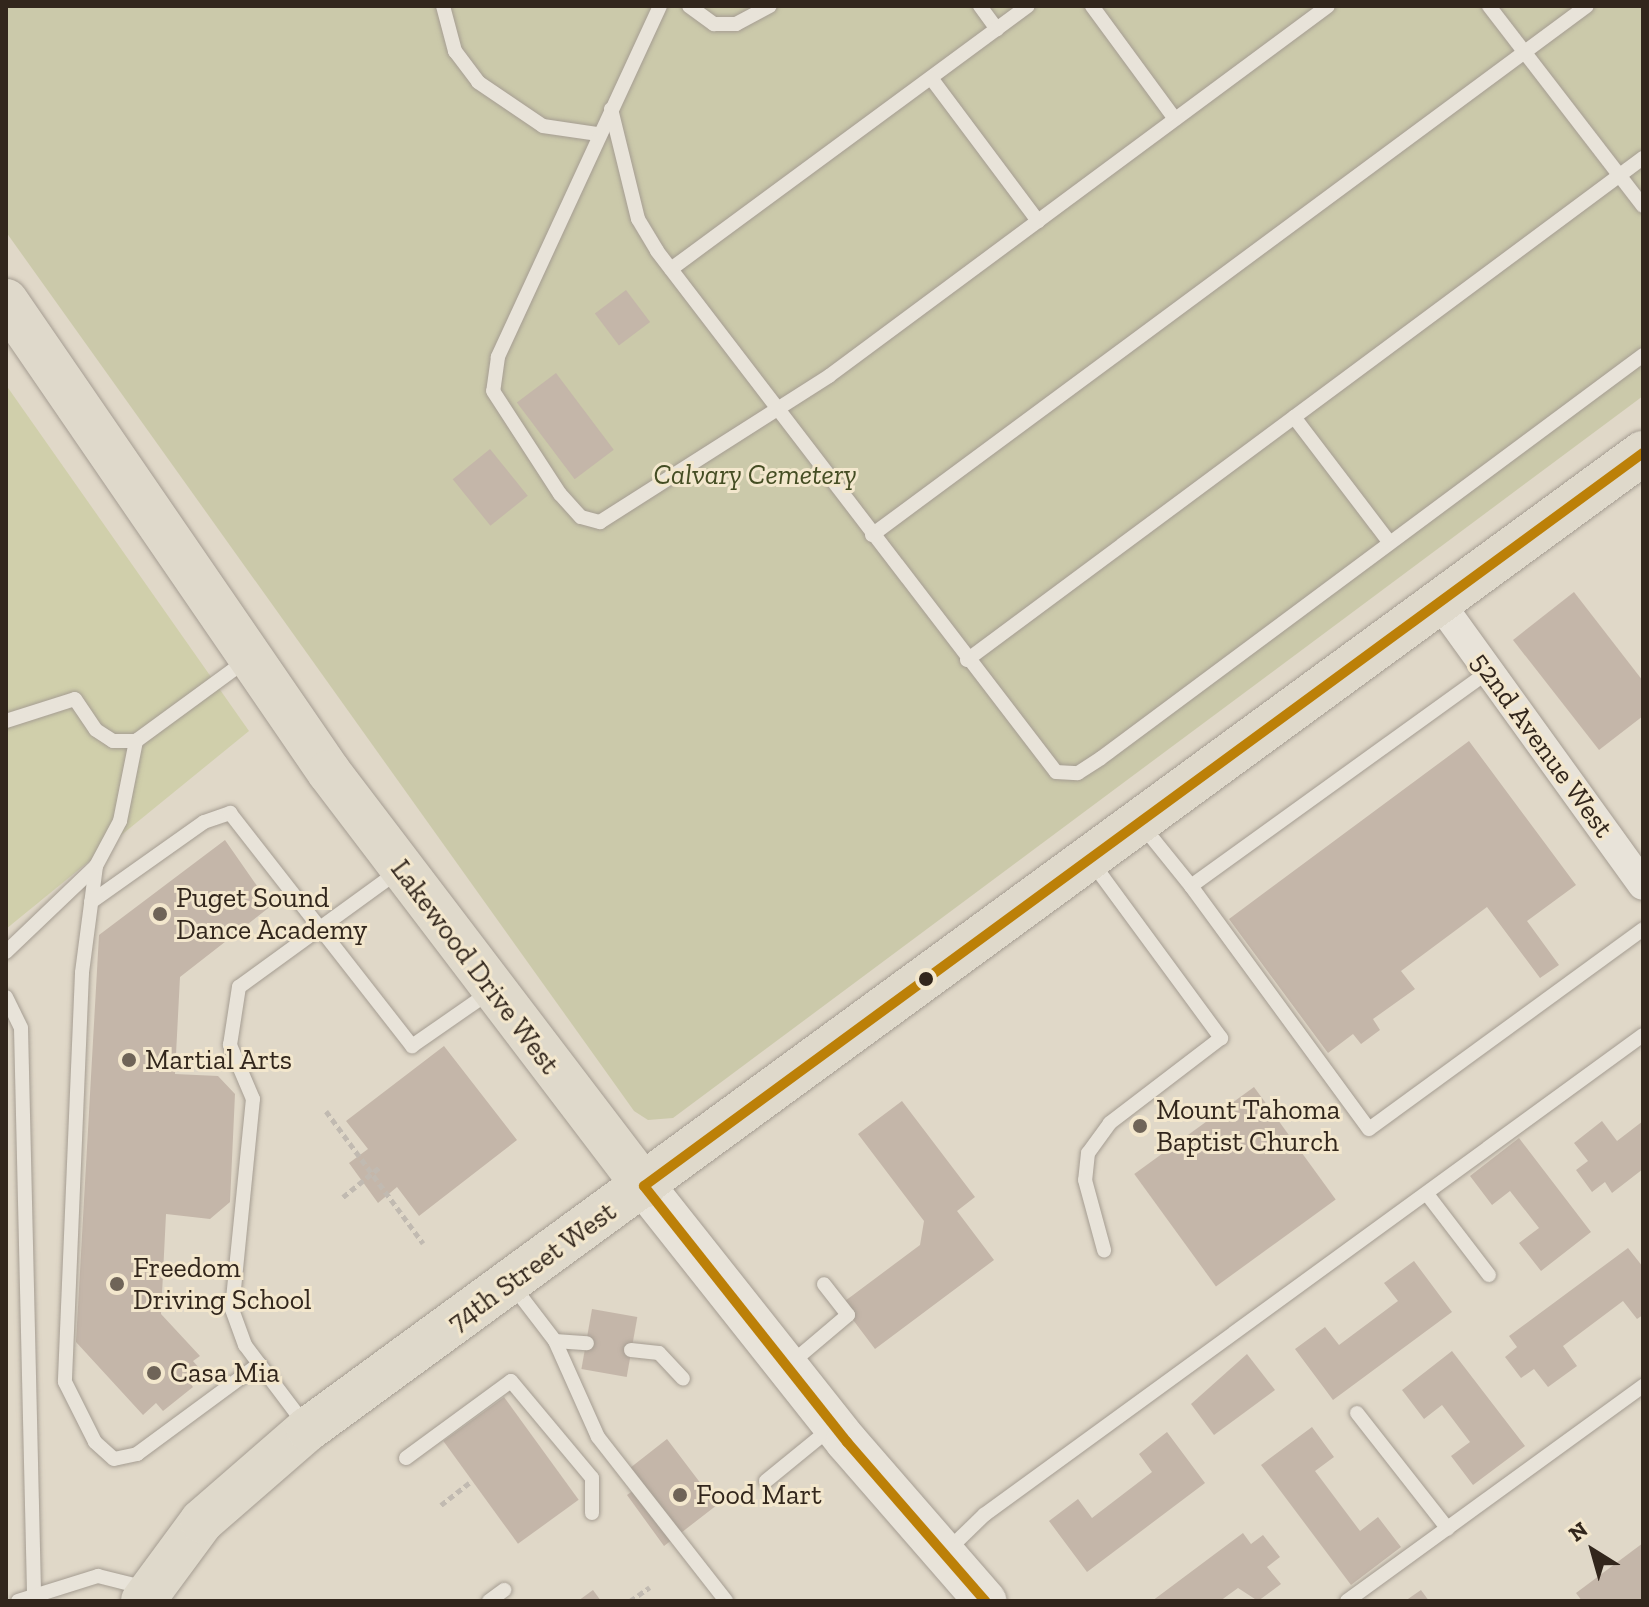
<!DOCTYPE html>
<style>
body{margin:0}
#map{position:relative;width:1649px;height:1607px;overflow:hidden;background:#e0d8c8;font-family:"Zilla Slab",serif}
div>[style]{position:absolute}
.green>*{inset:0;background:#d0cfab}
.cemetery>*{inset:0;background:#cbc9aa}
.building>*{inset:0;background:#c4b6a9;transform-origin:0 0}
.path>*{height:5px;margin-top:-2.5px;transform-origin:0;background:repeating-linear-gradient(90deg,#c1bab1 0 6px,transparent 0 10px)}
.roads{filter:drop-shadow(0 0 2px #a59d92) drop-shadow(0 0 2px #a59d92)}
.service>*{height:14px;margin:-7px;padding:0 7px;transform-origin:7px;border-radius:7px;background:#e8e3d9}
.minor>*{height:30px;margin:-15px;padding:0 15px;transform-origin:15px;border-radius:15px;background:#e8e3d9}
.secondary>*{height:42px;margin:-21px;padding:0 21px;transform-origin:21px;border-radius:21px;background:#e8e3d9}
.primary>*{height:44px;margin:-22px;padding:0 22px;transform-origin:22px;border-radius:22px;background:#dfd9cb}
.bus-1>*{height:10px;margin:-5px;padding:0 5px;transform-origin:5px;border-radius:5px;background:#bc8008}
.dots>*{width:22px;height:22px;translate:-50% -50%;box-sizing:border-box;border:4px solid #f3e7cd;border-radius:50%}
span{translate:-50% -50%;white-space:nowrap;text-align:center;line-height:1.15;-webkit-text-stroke:6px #f3e7cd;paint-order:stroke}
.park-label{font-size:28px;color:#444d23;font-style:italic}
.street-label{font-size:28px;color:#32261c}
.poi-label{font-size:28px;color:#32261c}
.left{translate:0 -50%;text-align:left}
.frame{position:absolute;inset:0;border:8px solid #32261c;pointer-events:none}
.north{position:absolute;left:1553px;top:1511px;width:80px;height:80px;-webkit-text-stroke:6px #f3e7cd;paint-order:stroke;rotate:323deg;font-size:22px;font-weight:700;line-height:32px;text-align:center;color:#32261c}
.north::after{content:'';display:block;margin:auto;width:28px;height:36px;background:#32261c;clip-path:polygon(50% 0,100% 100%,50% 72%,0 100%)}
</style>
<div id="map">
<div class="green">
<i style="clip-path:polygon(6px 385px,249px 731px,6px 929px)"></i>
</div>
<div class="cemetery">
<i style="clip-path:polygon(6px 6px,1643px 6px,1643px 396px,673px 1118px,648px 1120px,634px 1111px,6px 232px)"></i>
</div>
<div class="building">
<i style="left:626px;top:290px;width:40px;height:39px;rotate:53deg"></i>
<i style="left:556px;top:373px;width:96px;height:49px;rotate:53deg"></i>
<i style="left:490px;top:449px;width:60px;height:48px;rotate:51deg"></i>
<i style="clip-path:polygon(1574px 592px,1643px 681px,1643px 716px,1599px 750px,1513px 640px)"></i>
<i style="clip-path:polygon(1469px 741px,1576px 885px,1527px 921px,1559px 965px,1540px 978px,1487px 907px,1401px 971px,1415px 989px,1373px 1019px,1380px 1030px,1361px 1044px,1353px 1034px,1328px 1053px,1229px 919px)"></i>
<i style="clip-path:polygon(225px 840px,271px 906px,180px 977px,175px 1074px,218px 1076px,235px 1094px,230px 1202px,210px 1219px,166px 1214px,161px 1314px,200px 1356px,193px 1361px,199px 1368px,186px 1378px,193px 1387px,163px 1411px,156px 1403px,143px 1415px,76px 1342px,99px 935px)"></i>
<i style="clip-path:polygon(444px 1046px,517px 1140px,419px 1216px,397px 1187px,378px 1203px,349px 1163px,368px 1149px,346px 1121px)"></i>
<i style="left:1254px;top:1087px;width:139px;height:148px;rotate:54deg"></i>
<i style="clip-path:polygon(902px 1101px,975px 1197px,957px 1211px,994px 1260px,875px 1349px,841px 1304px,920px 1245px,924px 1221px,858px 1134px)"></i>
<i style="clip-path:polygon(1602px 1121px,1617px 1141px,1643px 1121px,1643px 1169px,1612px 1193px,1605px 1182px,1592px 1192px,1576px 1170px,1588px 1161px,1574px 1143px)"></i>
<i style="clip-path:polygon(1519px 1138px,1591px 1232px,1541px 1271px,1519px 1243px,1539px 1228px,1510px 1191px,1492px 1205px,1470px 1176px)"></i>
<i style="clip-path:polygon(1628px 1248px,1643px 1267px,1643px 1315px,1637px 1319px,1623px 1301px,1563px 1346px,1577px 1366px,1548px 1387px,1534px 1369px,1521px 1378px,1505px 1357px,1517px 1347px,1509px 1336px)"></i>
<i style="clip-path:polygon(1414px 1261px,1452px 1312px,1333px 1400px,1295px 1349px,1325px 1327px,1339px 1345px,1398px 1301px,1384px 1283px)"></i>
<i style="left:592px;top:1309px;width:46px;height:61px;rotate:10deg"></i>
<i style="clip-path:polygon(1452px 1351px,1525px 1446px,1473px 1485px,1451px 1456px,1470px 1442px,1442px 1405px,1424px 1419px,1402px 1390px)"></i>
<i style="clip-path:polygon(1247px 1354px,1275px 1390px,1214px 1435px,1191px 1404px)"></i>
<i style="left:504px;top:1397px;width:127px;height:75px;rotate:54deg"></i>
<i style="clip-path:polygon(1312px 1427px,1334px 1457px,1315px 1471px,1360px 1531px,1378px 1517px,1401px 1547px,1351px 1585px,1261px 1465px)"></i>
<i style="clip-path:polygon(1167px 1432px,1205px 1483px,1087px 1572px,1049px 1521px,1078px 1499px,1092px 1518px,1152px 1472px,1139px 1454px)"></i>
<i style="clip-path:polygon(667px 1439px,717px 1505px,664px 1546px,627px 1495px,642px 1484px,630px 1468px)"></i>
<i style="clip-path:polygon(1243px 1533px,1251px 1544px,1263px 1535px,1280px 1557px,1267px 1567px,1281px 1584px,1258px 1601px,1238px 1588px,1220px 1601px,1152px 1601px)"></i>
<i style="clip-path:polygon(1643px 1543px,1643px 1601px,1582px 1601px,1576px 1593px)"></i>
<i style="clip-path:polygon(593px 1590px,601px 1601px,578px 1601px)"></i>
<i style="clip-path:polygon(1421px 1590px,1429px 1601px,1405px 1601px)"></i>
</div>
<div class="path">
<i style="left:326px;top:1111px;width:164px;rotate:53.7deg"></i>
<i style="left:343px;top:1197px;width:49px;rotate:-39.2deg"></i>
<i style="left:441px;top:1505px;width:36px;rotate:-38deg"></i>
<i style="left:630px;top:1601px;width:24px;rotate:-35deg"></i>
</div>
<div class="roads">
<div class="service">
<i style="left:443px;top:6px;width:47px;rotate:75.1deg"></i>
<i style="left:455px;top:51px;width:39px;rotate:53deg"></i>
<i style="left:478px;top:82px;width:78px;rotate:34.1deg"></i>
<i style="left:543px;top:126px;width:56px;rotate:8.3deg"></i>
<i style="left:660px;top:6px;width:387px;rotate:114.8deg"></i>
<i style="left:498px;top:357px;width:34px;rotate:98deg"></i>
<i style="left:493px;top:391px;width:123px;rotate:57deg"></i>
<i style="left:560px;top:494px;width:31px;rotate:48deg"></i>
<i style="left:581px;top:517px;width:20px;rotate:15deg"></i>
<i style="left:600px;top:522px;width:272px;rotate:-32.5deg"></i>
<i style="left:829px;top:376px;width:621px;rotate:-36.56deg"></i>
<i style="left:689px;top:6px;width:31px;rotate:36deg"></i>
<i style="left:714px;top:24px;width:22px"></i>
<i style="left:736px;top:24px;width:38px;rotate:-28deg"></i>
<i style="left:980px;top:6px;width:29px;rotate:54deg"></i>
<i style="left:1092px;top:6px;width:140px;rotate:53.7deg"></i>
<i style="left:1489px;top:6px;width:252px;rotate:52.4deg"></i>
<i style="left:931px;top:78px;width:179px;rotate:53.2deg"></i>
<i style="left:611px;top:109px;width:113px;rotate:76.2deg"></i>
<i style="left:638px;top:219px;width:37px;rotate:59deg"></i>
<i style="left:657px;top:251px;width:656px;rotate:52.55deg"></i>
<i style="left:1056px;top:772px;width:22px;rotate:3deg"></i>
<i style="left:1078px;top:773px;width:27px;rotate:-33deg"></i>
<i style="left:1101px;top:758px;width:675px;rotate:-36.63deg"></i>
<i style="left:671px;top:269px;width:443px;rotate:-36.4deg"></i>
<i style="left:1294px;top:417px;width:158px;rotate:52.7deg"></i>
<i style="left:872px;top:535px;width:889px;rotate:-36.5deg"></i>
<i style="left:967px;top:660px;width:842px;rotate:-36.6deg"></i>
<i style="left:6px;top:721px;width:72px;rotate:-17.7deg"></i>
<i style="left:75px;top:699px;width:37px;rotate:56deg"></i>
<i style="left:96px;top:730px;width:20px;rotate:33deg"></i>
<i style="left:113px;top:741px;width:23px"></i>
<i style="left:136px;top:741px;width:139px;rotate:-36.2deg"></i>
<i style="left:1141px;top:824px;width:80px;rotate:51.1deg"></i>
<i style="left:1191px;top:886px;width:367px;rotate:-35.8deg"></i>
<i style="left:1091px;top:861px;width:220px;rotate:53.7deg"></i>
<i style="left:1221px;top:1038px;width:140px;rotate:142.6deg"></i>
<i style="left:1110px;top:1123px;width:37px;rotate:126deg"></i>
<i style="left:1088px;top:1153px;width:27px;rotate:96deg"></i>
<i style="left:1085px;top:1180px;width:73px;rotate:74.8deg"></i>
<i style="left:96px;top:866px;width:108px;rotate:97.5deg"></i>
<i style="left:82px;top:973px;width:409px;rotate:92.4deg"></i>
<i style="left:65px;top:1382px;width:67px;rotate:63.4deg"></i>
<i style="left:95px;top:1442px;width:25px;rotate:42deg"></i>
<i style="left:114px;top:1459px;width:24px;rotate:-12deg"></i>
<i style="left:137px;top:1454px;width:152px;rotate:-36.4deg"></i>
<i style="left:1191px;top:886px;width:301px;rotate:53.8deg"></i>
<i style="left:1369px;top:1129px;width:339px;rotate:-36.1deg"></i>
<i style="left:91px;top:902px;width:138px;rotate:-35.3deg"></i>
<i style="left:204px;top:822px;width:28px;rotate:-19deg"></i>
<i style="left:230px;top:813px;width:296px;rotate:52deg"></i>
<i style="left:412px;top:1046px;width:96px;rotate:-34.8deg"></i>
<i style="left:6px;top:952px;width:124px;rotate:-43.7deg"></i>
<i style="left:96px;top:866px;width:51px;rotate:-61.9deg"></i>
<i style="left:120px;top:821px;width:82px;rotate:-78.7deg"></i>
<i style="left:6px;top:997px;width:34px;rotate:64deg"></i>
<i style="left:21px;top:1028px;width:565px;rotate:88.68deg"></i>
<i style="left:1427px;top:1194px;width:102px;rotate:52.6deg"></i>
<i style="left:513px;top:1286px;width:69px;rotate:52.6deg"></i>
<i style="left:555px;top:1341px;width:32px;rotate:4deg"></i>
<i style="left:555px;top:1341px;width:105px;rotate:65.9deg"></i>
<i style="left:598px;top:1437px;width:208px;rotate:52deg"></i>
<i style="left:631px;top:1350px;width:28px;rotate:6deg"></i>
<i style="left:659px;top:1353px;width:35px;rotate:47deg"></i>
<i style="left:790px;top:1364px;width:76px;rotate:-40.2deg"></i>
<i style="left:848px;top:1315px;width:39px;rotate:-128deg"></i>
<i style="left:1357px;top:1413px;width:147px;rotate:51.9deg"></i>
<i style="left:306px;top:1426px;width:101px;rotate:-127deg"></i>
<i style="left:245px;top:1345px;width:38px;rotate:-110deg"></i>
<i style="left:232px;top:1309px;width:211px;rotate:-84.3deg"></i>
<i style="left:253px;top:1099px;width:59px;rotate:-113.1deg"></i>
<i style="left:230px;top:1045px;width:59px;rotate:-81.2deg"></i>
<i style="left:239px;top:987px;width:199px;rotate:-36deg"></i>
<i style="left:406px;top:1458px;width:130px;rotate:-36.3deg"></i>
<i style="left:511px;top:1381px;width:126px;rotate:50.1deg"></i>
<i style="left:592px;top:1478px;width:35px;rotate:90deg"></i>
<i style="left:766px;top:1481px;width:84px;rotate:-39.2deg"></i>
<i style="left:947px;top:1551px;width:52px;rotate:-44.2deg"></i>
<i style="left:984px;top:1515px;width:815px;rotate:-36.07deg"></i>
<i style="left:18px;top:1601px;width:84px;rotate:-17.4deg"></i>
<i style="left:98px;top:1576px;width:49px;rotate:14deg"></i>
<i style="left:489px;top:1601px;width:19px;rotate:-36deg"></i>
<i style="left:1347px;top:1601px;width:366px;rotate:-36deg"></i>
</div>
<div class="minor">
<i style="left:1441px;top:605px;width:345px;rotate:54.2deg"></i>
</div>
<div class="secondary">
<i style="left:644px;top:1186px;width:327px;rotate:51.6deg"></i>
<i style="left:847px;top:1442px;width:211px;rotate:49deg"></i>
</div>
<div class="primary">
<i style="left:6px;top:301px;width:571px;rotate:55.56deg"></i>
<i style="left:329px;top:772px;width:520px;rotate:52.73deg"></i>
<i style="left:143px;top:1601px;width:99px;rotate:-53.6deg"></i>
<i style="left:202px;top:1521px;width:140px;rotate:-41deg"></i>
<i style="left:308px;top:1429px;width:1654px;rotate:-36.17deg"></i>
</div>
</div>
<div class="bus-1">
<i style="left:644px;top:1186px;width:1239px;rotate:-36.27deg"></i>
<i style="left:644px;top:1186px;width:327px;rotate:51.6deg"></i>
<i style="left:847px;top:1442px;width:211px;rotate:49deg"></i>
</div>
<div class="dots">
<i style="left:160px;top:914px;background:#6f6458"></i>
<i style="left:926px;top:979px;background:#32261c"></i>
<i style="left:129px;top:1060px;background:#6f6458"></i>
<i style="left:1140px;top:1126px;background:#6f6458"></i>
<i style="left:117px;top:1284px;background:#6f6458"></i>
<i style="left:154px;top:1373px;background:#6f6458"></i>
<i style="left:680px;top:1495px;background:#6f6458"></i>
</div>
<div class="park-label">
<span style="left:755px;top:475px">Calvary Cemetery</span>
</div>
<div class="street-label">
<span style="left:1542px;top:745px;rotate:54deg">52nd Avenue West</span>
<span style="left:475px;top:967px;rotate:53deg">Lakewood Drive West</span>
<span style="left:532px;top:1267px;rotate:-36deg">74th Street West</span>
</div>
<div class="poi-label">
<span class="left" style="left:176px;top:914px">Puget Sound<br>Dance Academy</span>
<span class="left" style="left:145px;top:1060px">Martial Arts</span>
<span class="left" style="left:1156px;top:1126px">Mount Tahoma<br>Baptist Church</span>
<span class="left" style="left:133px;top:1284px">Freedom<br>Driving School</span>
<span class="left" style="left:170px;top:1373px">Casa Mia</span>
<span class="left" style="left:696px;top:1495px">Food Mart</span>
</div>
<div class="frame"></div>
<div class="north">N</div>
</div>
